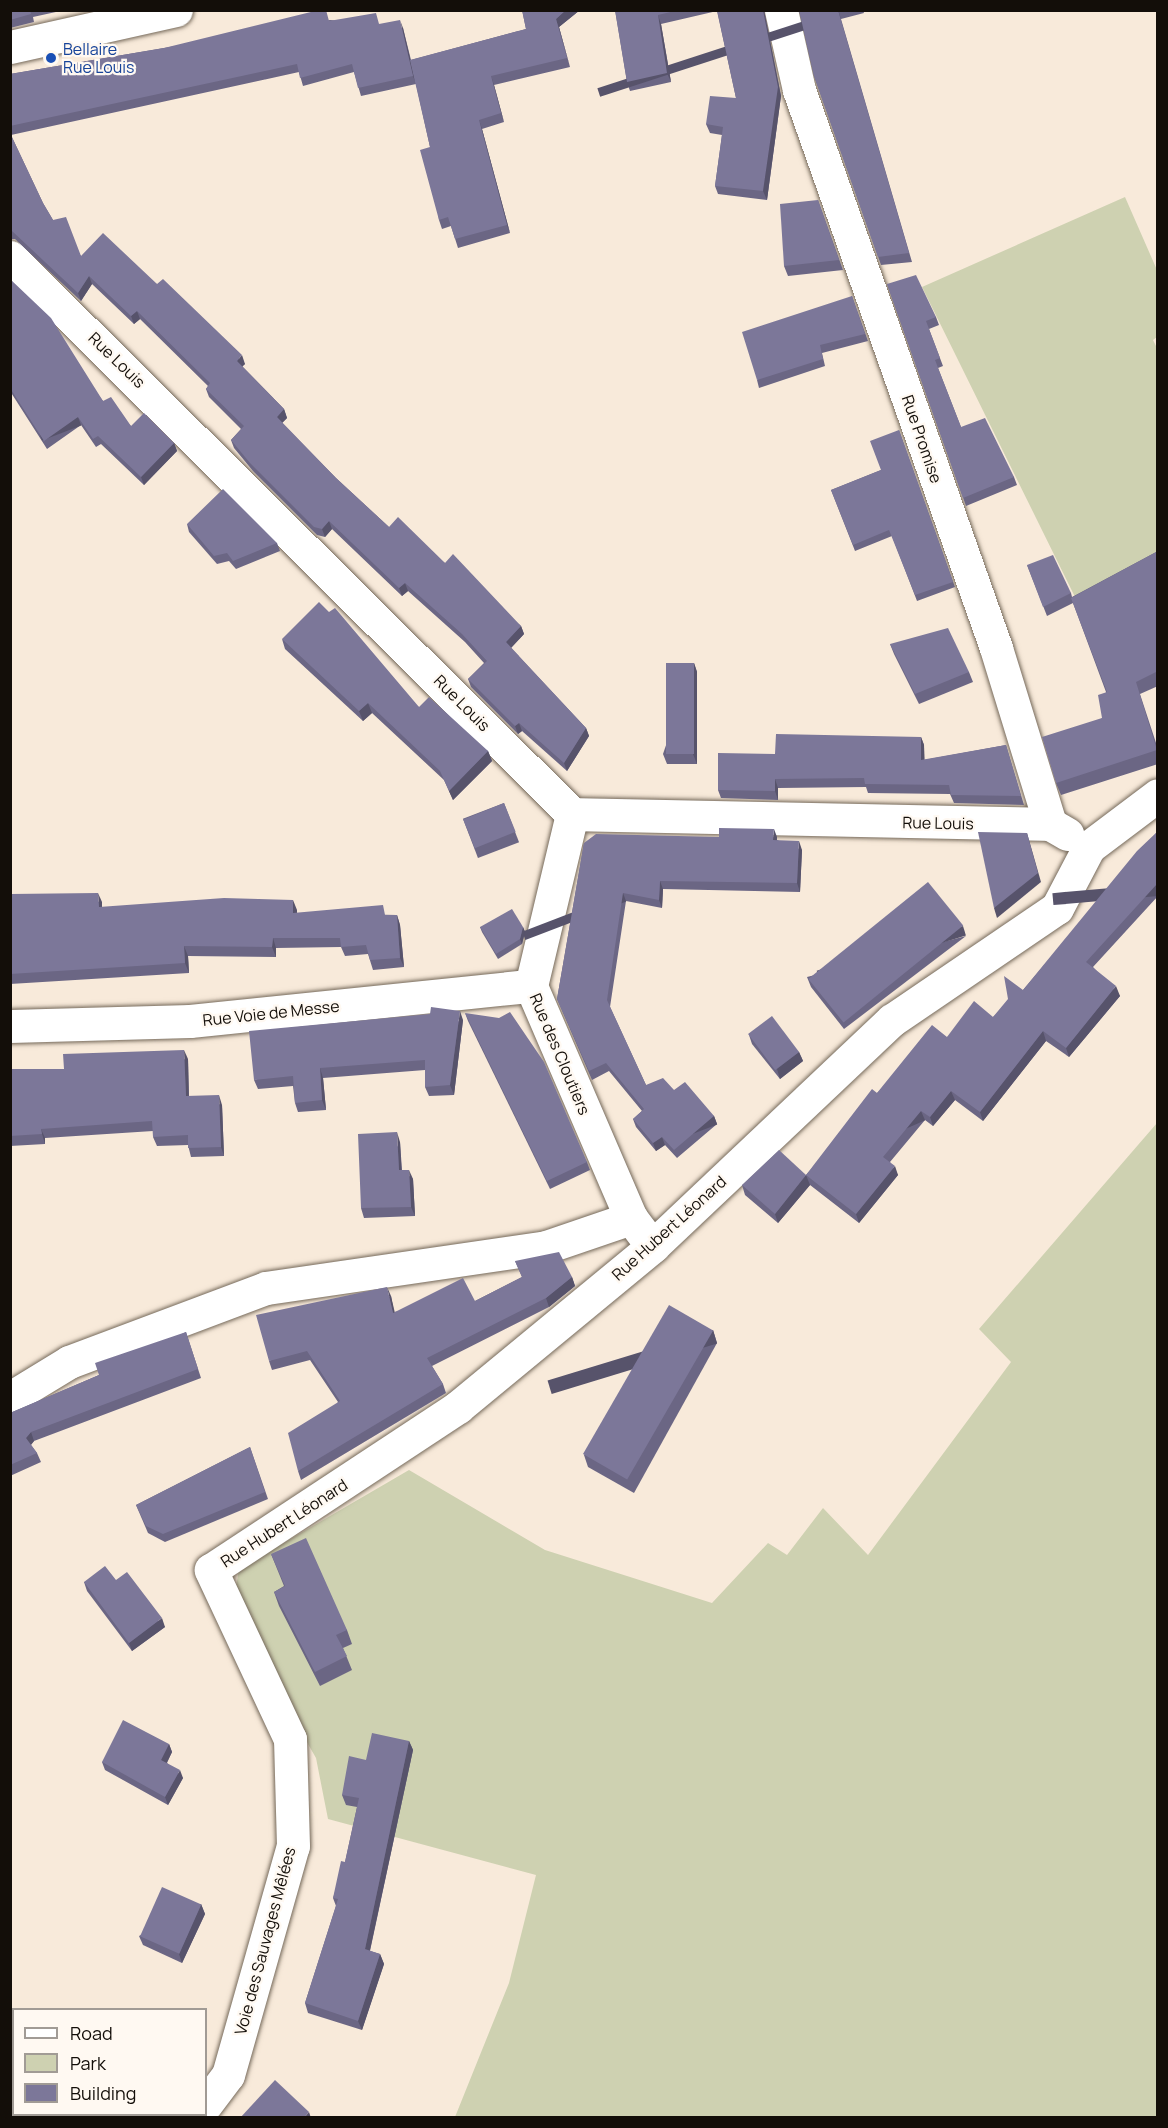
<!DOCTYPE html>
<meta charset="utf-8">
<style>
body{margin:0}
#map{position:relative;width:1168px;height:2128px;overflow:hidden;background:#f8eada;font-family:Manrope,sans-serif}
div>[style]{position:absolute}
.green>*{inset:0;background:#ced1b1}
.roads{filter:drop-shadow(0 0 2px #75695a) drop-shadow(0 0 2px #75695a)}
.minor>*{height:33px;margin:-16.5px;padding:0 16.5px;transform-origin:16.5px;border-radius:16.5px;background:#fff}
.tertiary>*{height:33px;margin:-16.5px;padding:0 16.5px;transform-origin:16.5px;border-radius:16.5px;background:#fff}
.wall>*{inset:0;background:#6b6684;transform-origin:0 0}
.shaded-wall>*{inset:0;background:#57536b;transform-origin:0 0}
.building>*{inset:0;background:#7c7799;transform-origin:0 0}
.dots>*{width:16px;height:16px;translate:-50% -50%;box-sizing:border-box;border:3px solid #fff9f2;border-radius:50%}
span{translate:-50% -50%;white-space:nowrap;text-align:center;line-height:1.15;-webkit-text-stroke:4.5px #fff9f2;paint-order:stroke}
.transit-label{font-size:16px;color:#164399}
.left{translate:0 -50%;text-align:left}
.street-label{font-size:16px;color:#130e09}
.frame{position:absolute;inset:0;border:12px solid #130e09;pointer-events:none}
.legend{position:absolute;left:12px;top:2008px;width:195px;height:108px;box-sizing:border-box;background:#fff9f2;border:2px solid #a19b95;margin:0;padding:8px 10px;list-style:none;font-size:18px;color:#130e09}
.legend li{display:flex;align-items:center;gap:12px;height:30px}
.legend b{width:30px;border:2px solid #a19b95}
</style>
<div id="map">
<div class="green">
<i style="clip-path:polygon(1125px 197px,1157px 270px,1157px 337px,1153px 340px,1158px 350px,1157px 553px,1076px 599px,922px 287px)"></i>
<i style="clip-path:polygon(1157px 1123px,1157px 2117px,455px 2117px,509px 1983px,536px 1875px,328px 1819px,316px 1758px,232px 1611px,239px 1569px,409px 1470px,545px 1550px,712px 1603px,768px 1543px,787px 1555px,823px 1508px,868px 1555px,1011px 1362px,979px 1329px)"></i>
</div>
<div class="roads">
<div class="minor">
<i style="left:781px;top:10px;width:82px;rotate:77.3deg"></i>
<i style="left:799px;top:90px;width:592px;rotate:70.55deg"></i>
<i style="left:996px;top:648px;width:184px;rotate:72.9deg"></i>
<i style="left:1050px;top:824px;width:20px;rotate:30deg"></i>
<i style="left:10px;top:257px;width:791px;rotate:44.74deg"></i>
<i style="left:572px;top:814px;width:478px;rotate:1.2deg"></i>
<i style="left:572px;top:814px;width:177px;rotate:103.4deg"></i>
<i style="left:531px;top:986px;width:253px;rotate:66.7deg"></i>
<i style="left:631px;top:1218px;width:21px;rotate:53deg"></i>
<i style="left:10px;top:1026px;width:180px;rotate:-1.6deg"></i>
<i style="left:190px;top:1021px;width:343px;rotate:-5.9deg"></i>
<i style="left:10px;top:1398px;width:69px;rotate:-31.4deg"></i>
<i style="left:69px;top:1362px;width:210px;rotate:-20.6deg"></i>
<i style="left:266px;top:1288px;width:283px;rotate:-8.3deg"></i>
<i style="left:546px;top:1247px;width:90px;rotate:-18.8deg"></i>
<i style="left:206px;top:2104px;width:36px;rotate:-53deg"></i>
<i style="left:228px;top:2075px;width:238px;rotate:-74.2deg"></i>
<i style="left:293px;top:1846px;width:107px;rotate:-91.6deg"></i>
<i style="left:290px;top:1739px;width:187px;rotate:-115.1deg"></i>
<i style="left:211px;top:1570px;width:296px;rotate:-33.4deg"></i>
<i style="left:458px;top:1407px;width:253px;rotate:-39.5deg"></i>
<i style="left:653px;top:1246px;width:329px;rotate:-43.4deg"></i>
<i style="left:892px;top:1020px;width:199px;rotate:-34.2deg"></i>
<i style="left:1057px;top:908px;width:69px;rotate:-62.3deg"></i>
<i style="left:1089px;top:847px;width:86px;rotate:-37deg"></i>
</div>
<div class="tertiary">
<i style="left:10px;top:47px;width:170px;rotate:-12.6deg"></i>
</div>
</div>
<div class="wall">
<i style="clip-path:polygon(10px 10px,65px 10px,33px 17px,34px 22px,10px 28px)"></i>
<i style="clip-path:polygon(522px 10px,580px 10px,559px 27px,570px 67px,494px 85px,504px 122px,482px 129px,510px 233px,458px 248px,451px 226px,442px 229px,439px 220px,430px 147px,416px 84px,361px 96px,354px 72px,303px 86px,299px 72px,11px 135px,43px 203px,53px 220px,81px 256px,157px 284px,245px 364px,242px 366px,284px 409px,287px 418px,282px 423px,336px 478px,389px 527px,445px 563px,521px 626px,524px 634px,511px 648px,586px 728px,589px 736px,567px 771px,522px 731px,518px 734px,471px 687px,468px 679px,484px 663px,465px 642px,408px 591px,402px 596px,332px 529px,325px 537px,317px 535px,253px 471px,234px 448px,231px 440px,241px 429px,209px 397px,206px 389px,208px 386px,140px 319px,134px 324px,92px 284px,81px 301px,15px 239px,10px 239px,10px 74px,330px 20px,380px 24px,403px 28px,411px 60px,526px 29px)"></i>
<i style="clip-path:polygon(615px 10px,764px 10px,781px 96px,767px 200px,718px 194px,715px 186px,722px 135px,710px 133px,706px 124px,736px 98px,717px 11px,661px 24px,671px 82px,630px 91px,627px 82px)"></i>
<i style="clip-path:polygon(799px 10px,863px 10px,864px 13px,841px 19px,912px 262px,881px 265px,814px 76px)"></i>
<i style="clip-path:polygon(818px 200px,843px 270px,788px 276px,784px 266px)"></i>
<i style="clip-path:polygon(10px 279px,103px 401px,131px 426px,174px 443px,177px 451px,144px 485px,101px 444px,96px 447px,81px 425px,47px 449px,10px 391px)"></i>
<i style="clip-path:polygon(887px 284px,936px 317px,939px 325px,929px 329px,943px 366px,938px 368px,961px 427px,1014px 477px,1017px 485px,966px 506px)"></i>
<i style="clip-path:polygon(852px 296px,868px 341px,822px 353px,825px 366px,759px 388px,757px 380px)"></i>
<i style="clip-path:polygon(899px 430px,955px 587px,917px 601px,892px 536px,855px 551px,831px 490px,881px 470px)"></i>
<i style="clip-path:polygon(187px 524px,277px 543px,280px 551px,236px 569px,229px 561px,217px 564px,189px 532px)"></i>
<i style="clip-path:polygon(1158px 551px,1158px 686px,1140px 694px,1158px 749px,1158px 764px,1061px 795px,1056px 783px,1102px 718px,1106px 692px,1073px 603px,1047px 616px,1027px 565px,1071px 593px,1072px 597px)"></i>
<i style="clip-path:polygon(282px 639px,419px 707px,488px 751px,492px 761px,453px 800px,444px 780px,372px 713px,363px 721px,285px 649px)"></i>
<i style="clip-path:polygon(890px 644px,969px 672px,973px 682px,919px 704px,894px 654px)"></i>
<i style="clip-path:polygon(694px 663px,697px 672px,697px 764px,667px 764px,663px 754px)"></i>
<i style="clip-path:polygon(921px 737px,924px 745px,924px 760px,1006px 745px,1024px 805px,954px 803px,950px 794px,868px 793px,866px 787px,778px 788px,778px 800px,721px 798px,718px 790px)"></i>
<i style="left:504px;top:803px;width:42px;height:44px;rotate:69deg"></i>
<i style="clip-path:polygon(1158px 831px,1158px 896px,1093px 967px,1120px 996px,1069px 1057px,1046px 1041px,983px 1121px,955px 1100px,933px 1126px,925px 1120px,890px 1162px,898px 1175px,859px 1223px,810px 1185px,778px 1223px,745px 1195px,742px 1185px,806px 1175px,877px 1093px,947px 1037px,993px 1017px,1023px 990px)"></i>
<i style="clip-path:polygon(719px 837px,777px 837px,777px 840px,802px 850px,800px 892px,663px 889px,662px 908px,626px 901px,610px 1007px,646px 1085px,674px 1090px,714px 1116px,717px 1124px,677px 1158px,665px 1145px,656px 1151px,636px 1127px,633px 1119px,642px 1111px,609px 1071px,592px 1080px,557px 999px,584px 843px)"></i>
<i style="clip-path:polygon(10px 894px,102px 902px,102px 907px,297px 910px,297px 913px,397px 915px,400px 925px,404px 967px,373px 970px,368px 954px,345px 956px,341px 947px,276px 948px,276px 957px,188px 956px,189px 973px,10px 984px)"></i>
<i style="clip-path:polygon(480px 927px,523px 927px,525px 932px,522px 944px,498px 959px,482px 932px)"></i>
<i style="clip-path:polygon(966px 936px,844px 1029px,811px 987px,807px 977px)"></i>
<i style="clip-path:polygon(465px 1013px,587px 1162px,590px 1170px,550px 1189px,468px 1021px)"></i>
<i style="clip-path:polygon(463px 1020px,454px 1095px,429px 1096px,425px 1087px,425px 1070px,323px 1078px,326px 1110px,298px 1112px,295px 1103px,293px 1086px,258px 1089px,254px 1080px)"></i>
<i style="clip-path:polygon(749px 1035px,799px 1052px,803px 1061px,780px 1079px,752px 1044px)"></i>
<i style="clip-path:polygon(188px 1059px,189px 1096px,222px 1105px,224px 1156px,191px 1157px,188px 1145px,157px 1146px,153px 1137px,153px 1131px,45px 1138px,45px 1144px,10px 1146px,10px 1069px,64px 1069px)"></i>
<i style="clip-path:polygon(400px 1142px,402px 1170px,413px 1179px,415px 1216px,364px 1218px,361px 1208px)"></i>
<i style="clip-path:polygon(515px 1261px,572px 1277px,575px 1286px,549px 1307px,432px 1366px,443px 1384px,446px 1393px,301px 1480px,298px 1471px,338px 1402px,310px 1360px,272px 1370px,269px 1361px,391px 1296px,394px 1312px,475px 1301px,522px 1277px)"></i>
<i style="clip-path:polygon(713px 1330px,717px 1343px,634px 1493px,588px 1467px,584px 1455px)"></i>
<i style="clip-path:polygon(186px 1332px,201px 1378px,34px 1441px,31px 1445px,37px 1453px,41px 1462px,10px 1476px,10px 1413px,99px 1375px)"></i>
<i style="clip-path:polygon(250px 1447px,268px 1499px,165px 1542px,148px 1533px,136px 1505px)"></i>
<i style="clip-path:polygon(271px 1554px,347px 1630px,352px 1644px,343px 1648px,352px 1670px,320px 1686px,279px 1606px,274px 1592px,284px 1586px)"></i>
<i style="clip-path:polygon(116px 1580px,165px 1627px,132px 1651px,87px 1591px,84px 1582px)"></i>
<i style="clip-path:polygon(409px 1741px,413px 1750px,370px 1951px,380px 1954px,384px 1964px,362px 2030px,308px 2013px,305px 2003px,336px 1906px,333px 1898px,345px 1862px,357px 1807px,346px 1805px,342px 1795px,366px 1760px)"></i>
<i style="clip-path:polygon(169px 1744px,172px 1752px,167px 1763px,183px 1778px,168px 1805px,105px 1770px,102px 1762px)"></i>
<i style="clip-path:polygon(201px 1904px,205px 1914px,182px 1963px,143px 1945px,139px 1936px)"></i>
</div>
<div class="shaded-wall">
<i style="clip-path:polygon(566px 10px,580px 10px,559px 27px,570px 67px,556px 19px)"></i>
<i style="clip-path:polygon(763px 10px,764px 10px,781px 96px,767px 200px,763px 191px)"></i>
<i style="left:838px;top:10px;width:9px;height:253px;rotate:72deg"></i>
<i style="clip-path:polygon(658px 15px,661px 24px,671px 82px,667px 73px)"></i>
<i style="clip-path:polygon(400px 20px,403px 28px,416px 84px,413px 76px)"></i>
<i style="clip-path:polygon(491px 76px,494px 85px,504px 122px,501px 113px)"></i>
<i style="clip-path:polygon(479px 120px,482px 129px,510px 233px,507px 225px)"></i>
<i style="clip-path:polygon(89px 276px,92px 284px,81px 301px,78px 293px)"></i>
<i style="clip-path:polygon(137px 311px,140px 319px,134px 324px,131px 316px)"></i>
<i style="clip-path:polygon(242px 355px,245px 364px,240px 369px,237px 361px)"></i>
<i style="clip-path:polygon(284px 409px,287px 418px,280px 425px,277px 417px)"></i>
<i style="left:78px;top:417px;width:9px;height:42px;rotate:69deg"></i>
<i style="clip-path:polygon(174px 443px,177px 451px,144px 485px,141px 477px)"></i>
<i style="clip-path:polygon(329px 521px,332px 529px,325px 537px,322px 529px)"></i>
<i style="clip-path:polygon(405px 583px,408px 591px,402px 596px,399px 588px)"></i>
<i style="clip-path:polygon(521px 626px,524px 634px,509px 650px,506px 642px)"></i>
<i style="clip-path:polygon(694px 663px,697px 672px,697px 764px,693px 754px)"></i>
<i style="clip-path:polygon(368px 703px,372px 713px,363px 721px,359px 711px)"></i>
<i style="clip-path:polygon(519px 723px,522px 731px,518px 734px,515px 726px)"></i>
<i style="clip-path:polygon(586px 728px,589px 736px,567px 771px,564px 763px)"></i>
<i style="clip-path:polygon(921px 737px,924px 745px,925px 769px,921px 760px)"></i>
<i style="clip-path:polygon(488px 751px,492px 761px,453px 800px,449px 791px)"></i>
<i style="clip-path:polygon(775px 779px,778px 788px,778px 800px,775px 791px)"></i>
<i style="clip-path:polygon(774px 829px,777px 837px,776px 848px,773px 840px)"></i>
<i style="clip-path:polygon(1027px 833px,1041px 882px,997px 918px,994px 908px)"></i>
<i style="clip-path:polygon(799px 841px,802px 850px,800px 892px,797px 883px)"></i>
<i style="clip-path:polygon(660px 881px,663px 889px,662px 908px,659px 900px)"></i>
<i style="left:1157px;top:884px;width:12px;height:105px;rotate:85deg"></i>
<i style="clip-path:polygon(98px 893px,102px 902px,102px 917px,99px 907px)"></i>
<i style="left:623px;top:893px;width:9px;height:108px;rotate:69deg"></i>
<i style="clip-path:polygon(293px 900px,297px 910px,297px 922px,293px 913px)"></i>
<i style="clip-path:polygon(397px 915px,400px 925px,404px 967px,400px 958px)"></i>
<i style="left:963px;top:926px;width:10px;height:153px;rotate:73deg"></i>
<i style="clip-path:polygon(523px 927px,525px 932px,522px 944px,520px 939px)"></i>
<i style="clip-path:polygon(273px 938px,276px 948px,276px 957px,272px 947px)"></i>
<i style="clip-path:polygon(184px 946px,188px 956px,189px 973px,185px 963px)"></i>
<i style="clip-path:polygon(1116px 986px,1120px 996px,1069px 1057px,1066px 1048px)"></i>
<i style="clip-path:polygon(460px 1011px,463px 1020px,454px 1095px,450px 1085px)"></i>
<i style="clip-path:polygon(1043px 1031px,1046px 1041px,983px 1121px,980px 1112px)"></i>
<i style="clip-path:polygon(184px 1050px,188px 1059px,189px 1106px,186px 1096px)"></i>
<i style="clip-path:polygon(799px 1052px,803px 1061px,780px 1079px,777px 1069px)"></i>
<i style="clip-path:polygon(320px 1068px,323px 1078px,326px 1110px,322px 1100px)"></i>
<i style="clip-path:polygon(951px 1091px,955px 1100px,933px 1126px,930px 1117px)"></i>
<i style="clip-path:polygon(219px 1095px,222px 1105px,224px 1156px,221px 1147px)"></i>
<i style="left:921px;top:1111px;width:10px;height:60px;rotate:66deg"></i>
<i style="left:714px;top:1116px;width:9px;height:52px;rotate:69deg"></i>
<i style="clip-path:polygon(41px 1129px,45px 1138px,45px 1144px,42px 1134px)"></i>
<i style="clip-path:polygon(397px 1132px,400px 1142px,402px 1180px,399px 1170px)"></i>
<i style="clip-path:polygon(662px 1137px,665px 1145px,656px 1151px,653px 1143px)"></i>
<i style="clip-path:polygon(895px 1166px,898px 1175px,859px 1223px,856px 1214px)"></i>
<i style="clip-path:polygon(409px 1170px,413px 1179px,415px 1216px,411px 1207px)"></i>
<i style="clip-path:polygon(806px 1175px,810px 1185px,778px 1223px,775px 1214px)"></i>
<i style="clip-path:polygon(572px 1277px,575px 1286px,549px 1307px,546px 1298px)"></i>
<i style="clip-path:polygon(387px 1287px,391px 1296px,397px 1322px,393px 1313px)"></i>
<i style="left:713px;top:1330px;width:14px;height:173px;rotate:73deg"></i>
<i style="clip-path:polygon(31px 1432px,34px 1441px,29px 1447px,26px 1438px)"></i>
<i style="clip-path:polygon(162px 1618px,165px 1627px,132px 1651px,129px 1643px)"></i>
<i style="clip-path:polygon(409px 1741px,413px 1750px,368px 1959px,365px 1949px)"></i>
<i style="clip-path:polygon(169px 1744px,172px 1752px,164px 1768px,161px 1760px)"></i>
<i style="clip-path:polygon(180px 1770px,183px 1778px,168px 1805px,165px 1797px)"></i>
<i style="clip-path:polygon(201px 1904px,205px 1914px,182px 1963px,179px 1954px)"></i>
<i style="clip-path:polygon(380px 1954px,384px 1964px,362px 2030px,358px 2021px)"></i>
<i style="clip-path:polygon(309px 2112px,311px 2118px,304px 2118px)"></i>
</div>
<div class="building">
<i style="clip-path:polygon(10px 10px,30px 10px,31px 14px,10px 20px)"></i>
<i style="clip-path:polygon(319px 10px,326px 10px,329px 21px,376px 13px,379px 24px,400px 20px,413px 76px,358px 88px,352px 64px,300px 78px,297px 64px,10px 126px,10px 74px,164px 48px)"></i>
<i style="clip-path:polygon(522px 10px,566px 10px,556px 19px,567px 58px,491px 76px,501px 113px,479px 120px,507px 225px,455px 239px,448px 217px,439px 220px,420px 150px,430px 147px,410px 60px,526px 29px)"></i>
<i style="clip-path:polygon(615px 10px,679px 10px,658px 15px,667px 73px,627px 82px)"></i>
<i style="clip-path:polygon(717px 10px,763px 10px,778px 87px,763px 191px,715px 186px,723px 127px,706px 124px,710px 96px,736px 98px)"></i>
<i style="clip-path:polygon(799px 10px,838px 10px,909px 253px,878px 257px,814px 76px)"></i>
<i style="clip-path:polygon(10px 133px,43px 203px,53px 220px,66px 217px,81px 256px,103px 233px,157px 284px,163px 279px,242px 355px,237px 361px,284px 409px,277px 417px,336px 478px,389px 527px,398px 517px,445px 563px,453px 554px,521px 626px,506px 642px,586px 728px,564px 763px,519px 723px,515px 726px,468px 679px,487px 661px,462px 634px,405px 583px,399px 588px,329px 521px,322px 529px,314px 527px,250px 463px,231px 440px,244px 426px,206px 389px,210px 383px,137px 311px,131px 316px,89px 276px,78px 293px,12px 231px,10px 231px)"></i>
<i style="clip-path:polygon(818px 200px,839px 260px,784px 266px,780px 204px)"></i>
<i style="clip-path:polygon(916px 275px,936px 317px,926px 321px,940px 358px,935px 360px,961px 427px,985px 418px,1014px 477px,963px 498px,887px 284px)"></i>
<i style="clip-path:polygon(10px 279px,51px 318px,103px 401px,111px 397px,131px 426px,144px 413px,174px 443px,141px 477px,98px 436px,93px 439px,78px 417px,44px 441px,10px 388px)"></i>
<i style="clip-path:polygon(852px 296px,865px 334px,820px 345px,823px 359px,757px 380px,742px 332px)"></i>
<i style="clip-path:polygon(899px 430px,953px 582px,915px 595px,889px 530px,853px 545px,831px 490px,881px 470px,870px 441px)"></i>
<i style="clip-path:polygon(223px 489px,277px 543px,233px 561px,227px 553px,214px 556px,187px 524px)"></i>
<i style="clip-path:polygon(1158px 551px,1158px 671px,1136px 682px,1157px 750px,1056px 783px,1042px 737px,1102px 718px,1098px 695px,1107px 692px,1071px 598px)"></i>
<i style="clip-path:polygon(1053px 555px,1071px 593px,1043px 607px,1027px 565px)"></i>
<i style="clip-path:polygon(319px 602px,329px 612px,335px 608px,419px 707px,429px 697px,488px 751px,449px 791px,440px 771px,368px 703px,359px 711px,282px 639px)"></i>
<i style="clip-path:polygon(948px 628px,969px 672px,915px 694px,890px 644px)"></i>
<i style="left:666px;top:663px;width:28px;height:91px"></i>
<i style="clip-path:polygon(776px 734px,921px 737px,921px 760px,1006px 745px,1021px 796px,951px 795px,949px 785px,865px 784px,864px 778px,775px 779px,775px 791px,718px 790px,718px 753px,775px 754px)"></i>
<i style="left:504px;top:803px;width:31px;height:44px;rotate:68deg"></i>
<i style="clip-path:polygon(719px 828px,774px 829px,773px 840px,799px 841px,797px 883px,660px 881px,659px 900px,623px 893px,607px 1000px,646px 1085px,663px 1078px,674px 1090px,685px 1082px,714px 1116px,674px 1150px,662px 1137px,653px 1143px,633px 1119px,644px 1109px,606px 1063px,589px 1071px,557px 999px,584px 843px,596px 834px,719px 837px)"></i>
<i style="clip-path:polygon(1158px 831px,1158px 885px,1157px 884px,1086px 962px,1116px 986px,1066px 1048px,1043px 1031px,980px 1112px,951px 1091px,930px 1117px,921px 1111px,883px 1157px,895px 1166px,856px 1214px,806px 1175px,872px 1089px,877px 1093px,932px 1025px,947px 1037px,974px 1001px,993px 1017px,1008px 999px,1004px 976px,1023px 990px,1137px 851px)"></i>
<i style="clip-path:polygon(978px 832px,1027px 833px,1038px 873px,994px 908px)"></i>
<i style="left:928px;top:882px;width:56px;height:154px;rotate:51deg"></i>
<i style="clip-path:polygon(98px 893px,99px 907px,224px 898px,293px 900px,293px 913px,383px 905px,385px 915px,397px 915px,400px 958px,370px 960px,366px 945px,341px 947px,340px 938px,273px 938px,272px 947px,184px 946px,185px 963px,10px 974px,10px 894px)"></i>
<i style="clip-path:polygon(512px 909px,523px 927px,520px 939px,496px 954px,480px 927px)"></i>
<i style="clip-path:polygon(431px 1007px,460px 1011px,450px 1085px,425px 1087px,425px 1060px,320px 1068px,322px 1100px,295px 1103px,293px 1076px,254px 1080px,249px 1031px,430px 1014px)"></i>
<i style="clip-path:polygon(510px 1012px,544px 1062px,587px 1162px,547px 1181px,465px 1013px,499px 1018px)"></i>
<i style="left:772px;top:1016px;width:45px;height:30px;rotate:53deg"></i>
<i style="clip-path:polygon(184px 1050px,186px 1096px,219px 1095px,221px 1147px,188px 1148px,188px 1135px,153px 1137px,152px 1121px,41px 1129px,42px 1134px,10px 1136px,10px 1069px,64px 1069px,63px 1054px)"></i>
<i style="clip-path:polygon(397px 1132px,399px 1170px,409px 1170px,411px 1207px,361px 1208px,358px 1134px)"></i>
<i style="clip-path:polygon(779px 1150px,806px 1175px,775px 1214px,742px 1185px)"></i>
<i style="clip-path:polygon(559px 1252px,572px 1277px,546px 1298px,427px 1358px,443px 1384px,298px 1471px,288px 1433px,340px 1401px,307px 1351px,269px 1361px,256px 1315px,387px 1287px,393px 1313px,463px 1278px,475px 1301px,522px 1277px,515px 1261px)"></i>
<i style="left:669px;top:1305px;width:51px;height:172px;rotate:30deg"></i>
<i style="clip-path:polygon(186px 1332px,198px 1369px,31px 1432px,26px 1438px,37px 1453px,10px 1465px,10px 1413px,99px 1375px,95px 1363px)"></i>
<i style="clip-path:polygon(250px 1447px,265px 1492px,163px 1534px,146px 1526px,136px 1505px)"></i>
<i style="clip-path:polygon(306px 1538px,347px 1630px,336px 1635px,347px 1656px,315px 1672px,274px 1592px,285px 1586px,271px 1554px)"></i>
<i style="clip-path:polygon(105px 1566px,116px 1580px,127px 1572px,162px 1618px,129px 1643px,84px 1582px)"></i>
<i style="clip-path:polygon(123px 1720px,169px 1744px,161px 1760px,180px 1770px,165px 1797px,102px 1762px)"></i>
<i style="clip-path:polygon(372px 1733px,409px 1741px,365px 1949px,380px 1954px,358px 2021px,305px 2003px,338px 1899px,333px 1898px,341px 1861px,345px 1862px,359px 1798px,342px 1795px,349px 1756px,366px 1760px)"></i>
<i style="left:162px;top:1887px;width:43px;height:54px;rotate:24deg"></i>
<i style="clip-path:polygon(275px 2080px,309px 2112px,304px 2118px,240px 2118px)"></i>
</div>
<div class="dots">
<i style="left:51px;top:58px;background:#1a4fb4"></i>
</div>
<div class="transit-label">
<span class="left" style="left:63px;top:58px">Bellaire<br>Rue Louis</span>
</div>
<div class="street-label">
<span style="left:117px;top:360px;rotate:44deg">Rue Louis</span>
<span style="left:922px;top:439px;rotate:71deg">Rue Promise</span>
<span style="left:462px;top:703px;rotate:45deg">Rue Louis</span>
<span style="left:938px;top:823px;rotate:1deg">Rue Louis</span>
<span style="left:271px;top:1013px;rotate:-6deg">Rue Voie de Messe</span>
<span style="left:560px;top:1054px;rotate:67deg">Rue des Cloutiers</span>
<span style="left:669px;top:1228px;rotate:-42deg">Rue Hubert Léonard</span>
<span style="left:284px;top:1523px;rotate:-33deg">Rue Hubert Léonard</span>
<span style="left:265px;top:1941px;rotate:-75deg">Voie des Sauvages Mêlées</span>
</div>
<div class="frame"></div>
<ul class="legend">
<li><b style="height:8px;background:#fff"></b>Road</li>
<li><b style="height:16px;background:#ced1b1"></b>Park</li>
<li><b style="height:16px;background:#7c7799"></b>Building</li>
</ul>
</div>
